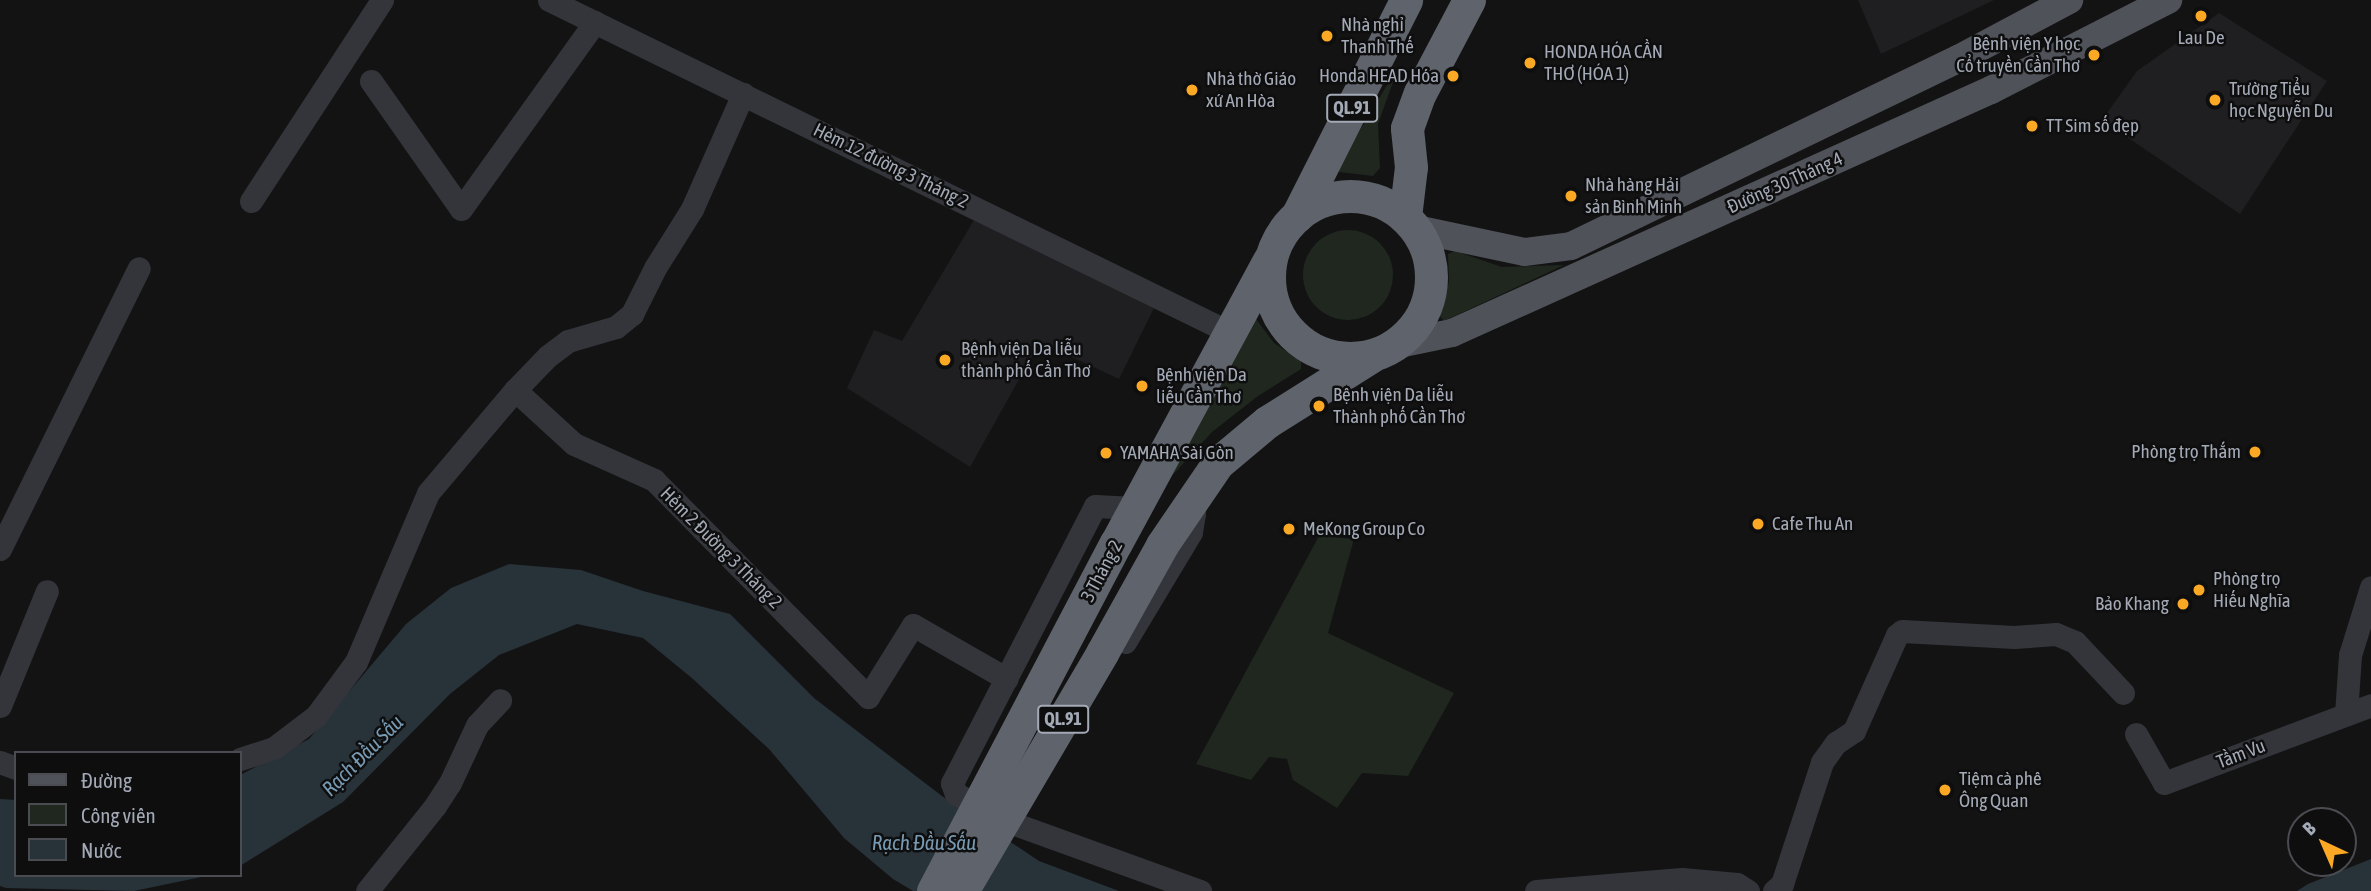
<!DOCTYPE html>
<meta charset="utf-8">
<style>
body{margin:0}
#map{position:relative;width:2371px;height:891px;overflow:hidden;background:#131314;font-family:"Asap Condensed",sans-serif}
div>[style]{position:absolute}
.built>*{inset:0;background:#1f1f21}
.green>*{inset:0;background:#1f271f}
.round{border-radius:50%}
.water>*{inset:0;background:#283239}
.minor>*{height:23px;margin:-11.5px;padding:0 11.5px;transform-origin:11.5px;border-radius:11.5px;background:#33353a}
.major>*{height:28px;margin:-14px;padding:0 14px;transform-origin:14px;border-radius:14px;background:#4f5259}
.highway>*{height:33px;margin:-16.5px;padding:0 16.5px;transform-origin:16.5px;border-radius:16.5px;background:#5f636b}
.highway>.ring{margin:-16.5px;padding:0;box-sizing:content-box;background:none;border:33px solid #5f636b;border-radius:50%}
.highway-bridge>*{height:33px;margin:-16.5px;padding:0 16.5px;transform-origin:16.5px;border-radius:16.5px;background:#5f636b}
.dots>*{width:19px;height:19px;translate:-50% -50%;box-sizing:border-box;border:4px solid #0e0e0f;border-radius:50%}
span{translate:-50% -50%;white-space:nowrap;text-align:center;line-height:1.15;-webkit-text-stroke:5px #0e0e0f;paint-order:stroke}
.shield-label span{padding:2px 5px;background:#0e0e0f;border:2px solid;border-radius:5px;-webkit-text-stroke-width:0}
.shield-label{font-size:18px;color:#a3aab6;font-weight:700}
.poi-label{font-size:19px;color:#a3aab6}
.left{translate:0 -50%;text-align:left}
.right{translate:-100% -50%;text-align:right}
.street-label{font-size:19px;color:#a3aab6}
.water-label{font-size:21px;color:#789ab3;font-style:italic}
.legend{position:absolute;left:14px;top:751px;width:228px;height:126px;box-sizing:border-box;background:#0e0e0f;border:2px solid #4a4c52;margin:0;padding:9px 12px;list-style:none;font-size:21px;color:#a3aab6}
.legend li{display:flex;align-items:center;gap:14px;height:35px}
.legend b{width:35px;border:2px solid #4a4c52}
.north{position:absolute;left:2287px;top:807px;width:70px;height:70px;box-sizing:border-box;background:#0e0e0f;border:2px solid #4a4c52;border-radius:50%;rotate:316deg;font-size:19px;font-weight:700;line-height:28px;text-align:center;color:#a3aab6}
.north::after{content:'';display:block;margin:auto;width:24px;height:32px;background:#fba924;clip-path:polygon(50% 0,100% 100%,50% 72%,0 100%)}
</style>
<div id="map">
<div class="built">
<i style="clip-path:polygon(1858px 0,1994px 0,1881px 54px)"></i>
<i style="clip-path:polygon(2219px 13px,2327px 81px,2240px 214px,2102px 120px,2137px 71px)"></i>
<i style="clip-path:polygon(974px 220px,1154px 308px,1119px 379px,1040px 342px,970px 467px,847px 388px,874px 330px,902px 341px)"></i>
</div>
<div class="green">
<i style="clip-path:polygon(1399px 65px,1378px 124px,1380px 168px,1373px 176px,1339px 172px,1338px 167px)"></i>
<i class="round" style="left:1303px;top:230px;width:90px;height:90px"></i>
<i style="clip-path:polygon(1455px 251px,1502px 267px,1564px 265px,1444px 321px,1439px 315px,1449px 282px,1448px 254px)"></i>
<i style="clip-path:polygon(1256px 319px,1274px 343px,1301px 361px,1301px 369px,1258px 396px,1212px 432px,1157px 492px)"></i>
<i style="clip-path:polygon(1319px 536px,1354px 539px,1328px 633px,1454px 693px,1408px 776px,1362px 773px,1337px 808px,1293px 780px,1287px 759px,1269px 757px,1251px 780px,1196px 764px)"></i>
</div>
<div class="water">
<i style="clip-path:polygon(509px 564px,581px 570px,643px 591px,730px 614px,814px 698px,942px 796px,1039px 861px,1119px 891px,913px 891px,893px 879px,844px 838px,769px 749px,693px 679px,643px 638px,577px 624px,499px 655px,450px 694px,343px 802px,240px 866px,240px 775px,309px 739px,406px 624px,451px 588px)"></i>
<i style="clip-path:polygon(0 799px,16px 800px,16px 875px,211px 875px,134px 891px,6px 888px,0 886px)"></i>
<i style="clip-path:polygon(2371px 859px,2371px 891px,2297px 891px,2308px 884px)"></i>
</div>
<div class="minor">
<i style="left:549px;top:0;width:759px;rotate:26.02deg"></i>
<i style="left:371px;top:81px;width:156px;rotate:54.9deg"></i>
<i style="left:461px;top:209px;width:230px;rotate:-54.4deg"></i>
<i style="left:251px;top:201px;width:240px;rotate:-56.9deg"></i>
<i style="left:515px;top:390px;width:80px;rotate:42.5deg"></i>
<i style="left:574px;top:444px;width:88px;rotate:24.2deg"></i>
<i style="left:654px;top:480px;width:305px;rotate:45.4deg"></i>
<i style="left:868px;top:697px;width:85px;rotate:-58deg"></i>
<i style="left:913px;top:625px;width:108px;rotate:29.9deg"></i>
<i style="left:1135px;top:508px;width:40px;rotate:-177.1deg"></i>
<i style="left:1095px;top:506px;width:312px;rotate:117.3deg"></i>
<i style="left:952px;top:783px;width:12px;rotate:70deg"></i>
<i style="left:956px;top:794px;width:66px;rotate:27deg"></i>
<i style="left:1015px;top:824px;width:197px;rotate:19.9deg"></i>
<i style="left:0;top:549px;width:313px;rotate:-63.7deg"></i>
<i style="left:1125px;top:642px;width:128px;rotate:-59deg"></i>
<i style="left:1191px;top:532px;width:18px;rotate:-81deg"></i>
<i style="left:1194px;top:514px;width:12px;rotate:-121deg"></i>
<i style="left:0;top:706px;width:124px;rotate:-67.8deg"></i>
<i style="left:2346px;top:714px;width:59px;rotate:-86.1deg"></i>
<i style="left:2350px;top:655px;width:71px;rotate:-72.8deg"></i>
<i style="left:2136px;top:734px;width:56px;rotate:60.3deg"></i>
<i style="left:2164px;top:783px;width:221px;rotate:-20.6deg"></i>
<i style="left:240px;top:759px;width:36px;rotate:-18deg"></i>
<i style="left:274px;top:748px;width:53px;rotate:-37.3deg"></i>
<i style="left:316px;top:716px;width:67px;rotate:-53.5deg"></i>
<i style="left:356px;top:662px;width:184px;rotate:-66.9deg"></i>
<i style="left:428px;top:493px;width:135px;rotate:-49.8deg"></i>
<i style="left:515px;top:390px;width:47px;rotate:-45.9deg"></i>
<i style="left:548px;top:356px;width:25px;rotate:-37deg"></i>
<i style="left:568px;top:341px;width:50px;rotate:-16.3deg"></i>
<i style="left:616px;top:327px;width:21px;rotate:-39deg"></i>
<i style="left:632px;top:314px;width:51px;rotate:-63.4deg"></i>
<i style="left:655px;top:268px;width:70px;rotate:-57.9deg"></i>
<i style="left:692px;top:209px;width:126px;rotate:-66.1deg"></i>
<i style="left:0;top:762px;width:17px;rotate:21deg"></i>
<i style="left:367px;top:891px;width:109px;rotate:-51.3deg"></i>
<i style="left:435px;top:806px;width:27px;rotate:-57deg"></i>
<i style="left:450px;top:783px;width:64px;rotate:-65deg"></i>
<i style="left:477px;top:725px;width:34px;rotate:-47deg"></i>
<i style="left:1536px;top:891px;width:146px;rotate:-4.7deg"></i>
<i style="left:1682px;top:879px;width:55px;rotate:5.2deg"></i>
<i style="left:1737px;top:884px;width:13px;rotate:32deg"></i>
<i style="left:1774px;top:891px;width:11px;rotate:-41deg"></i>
<i style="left:1782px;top:884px;width:128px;rotate:-71.8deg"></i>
<i style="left:1822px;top:762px;width:24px;rotate:-54deg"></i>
<i style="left:1836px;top:743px;width:22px;rotate:-34deg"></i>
<i style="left:1854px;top:731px;width:105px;rotate:-65.9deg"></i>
<i style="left:1897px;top:635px;width:6px;rotate:-39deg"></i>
<i style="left:1902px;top:631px;width:112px;rotate:3.1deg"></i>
<i style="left:2014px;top:637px;width:42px;rotate:-4.1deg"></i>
<i style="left:2056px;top:634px;width:21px;rotate:23deg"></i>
<i style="left:2075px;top:642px;width:70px;rotate:46.7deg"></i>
</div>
<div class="major">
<i style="left:1416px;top:229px;width:110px;rotate:12deg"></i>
<i style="left:1524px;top:252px;width:47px;rotate:-7.3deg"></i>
<i style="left:1571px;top:246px;width:430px;rotate:-25.8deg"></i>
<i style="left:1958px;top:59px;width:126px;rotate:-28deg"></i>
<i style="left:1394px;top:345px;width:59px;rotate:-11.7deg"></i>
<i style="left:1452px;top:333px;width:591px;rotate:-24.27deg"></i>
<i style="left:1991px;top:90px;width:199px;rotate:-27deg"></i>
</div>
<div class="highway">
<i class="ring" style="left:1269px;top:196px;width:129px;height:129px"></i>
<i style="left:1297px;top:216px;width:242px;rotate:-63.2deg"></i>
<i style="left:1405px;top:217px;width:50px;rotate:-83.2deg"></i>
<i style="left:1411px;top:167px;width:39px;rotate:-96deg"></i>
<i style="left:1407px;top:128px;width:37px;rotate:-70deg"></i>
<i style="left:1420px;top:93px;width:105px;rotate:-62.2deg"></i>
<i style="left:1116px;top:543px;width:322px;rotate:-61.6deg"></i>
<i style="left:1162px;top:545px;width:99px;rotate:-55.7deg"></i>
<i style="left:1218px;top:463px;width:64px;rotate:-39.9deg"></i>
<i style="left:1267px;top:422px;width:124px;rotate:-32.2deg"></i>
</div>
<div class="highway-bridge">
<i style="left:933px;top:891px;width:393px;rotate:-62.3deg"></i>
<i style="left:962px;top:891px;width:276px;rotate:-59.5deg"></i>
<i style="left:1102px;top:653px;width:124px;rotate:-60.9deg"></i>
</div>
<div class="dots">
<i style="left:2201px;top:16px;background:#fba924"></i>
<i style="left:1327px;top:36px;background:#fba924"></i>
<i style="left:2094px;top:55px;background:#fba924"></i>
<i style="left:1530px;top:63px;background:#fba924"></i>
<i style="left:1453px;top:76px;background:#fba924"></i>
<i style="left:1192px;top:90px;background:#fba924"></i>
<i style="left:2215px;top:100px;background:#fba924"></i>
<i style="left:2032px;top:126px;background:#fba924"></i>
<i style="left:1571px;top:196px;background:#fba924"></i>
<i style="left:945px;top:360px;background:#fba924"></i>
<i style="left:1142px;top:386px;background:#fba924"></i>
<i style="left:1319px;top:406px;background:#fba924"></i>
<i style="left:2255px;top:452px;background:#fba924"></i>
<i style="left:1106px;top:453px;background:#fba924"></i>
<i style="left:1758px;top:524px;background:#fba924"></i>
<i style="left:1289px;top:529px;background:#fba924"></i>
<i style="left:2199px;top:590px;background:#fba924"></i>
<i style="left:2183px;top:604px;background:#fba924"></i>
<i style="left:1945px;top:790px;background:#fba924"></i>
</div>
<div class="shield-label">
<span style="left:1352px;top:108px">QL.91</span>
<span style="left:1063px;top:719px">QL.91</span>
</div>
<div class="poi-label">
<span class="left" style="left:1341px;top:36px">Nhà nghỉ<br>Thanh Thế</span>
<span style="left:2201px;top:38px">Lau De</span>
<span class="right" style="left:2080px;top:55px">Bệnh viện Y học<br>Cổ truyền Cần Thơ</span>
<span class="left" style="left:1544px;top:63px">HONDA HÓA CẦN<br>THƠ (HÓA 1)</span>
<span class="right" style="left:1439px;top:76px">Honda HEAD Hóa</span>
<span class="left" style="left:1206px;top:90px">Nhà thờ Giáo<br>xứ An Hòa</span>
<span class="left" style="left:2229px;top:100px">Trường Tiểu<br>học Nguyễn Du</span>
<span class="left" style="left:2046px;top:126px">TT Sim số đẹp</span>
<span class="left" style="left:1585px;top:196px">Nhà hàng Hải<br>sản Bình Minh</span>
<span class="left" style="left:961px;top:360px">Bệnh viện Da liễu<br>thành phố Cần Thơ</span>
<span class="left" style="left:1156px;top:386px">Bệnh viện Da<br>liễu Cần Thơ</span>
<span class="left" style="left:1333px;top:406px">Bệnh viện Da liễu<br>Thành phố Cần Thơ</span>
<span class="right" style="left:2241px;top:452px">Phòng trọ Thắm</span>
<span class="left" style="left:1120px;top:453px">YAMAHA Sài Gòn</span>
<span class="left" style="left:1772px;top:524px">Cafe Thu An</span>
<span class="left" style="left:1303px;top:529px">MeKong Group Co</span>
<span class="left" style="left:2213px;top:590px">Phòng trọ<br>Hiếu Nghĩa</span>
<span class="right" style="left:2169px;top:604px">Bảo Khang</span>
<span class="left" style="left:1959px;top:790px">Tiệm cà phê<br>Ông Quan</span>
</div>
<div class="street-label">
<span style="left:891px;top:166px;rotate:26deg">Hẻm 12 đường 3 Tháng 2</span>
<span style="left:1785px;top:183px;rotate:-24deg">Đường 30 Tháng 4</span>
<span style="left:721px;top:548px;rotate:45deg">Hẻm 2 Đường 3 Tháng 2</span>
<span style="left:1102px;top:571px;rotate:-62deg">3 Tháng 2</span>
<span style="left:2241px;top:754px;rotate:-21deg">Tầm Vu</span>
</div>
<div class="water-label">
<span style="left:362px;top:755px;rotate:-45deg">Rạch Đầu Sấu</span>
<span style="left:924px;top:842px">Rạch Đầu Sấu</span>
</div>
<ul class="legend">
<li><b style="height:9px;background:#4f5259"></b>Đường</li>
<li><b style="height:19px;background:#1f271f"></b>Công viên</li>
<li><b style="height:19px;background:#283239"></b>Nước</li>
</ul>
<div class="north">B</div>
</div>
